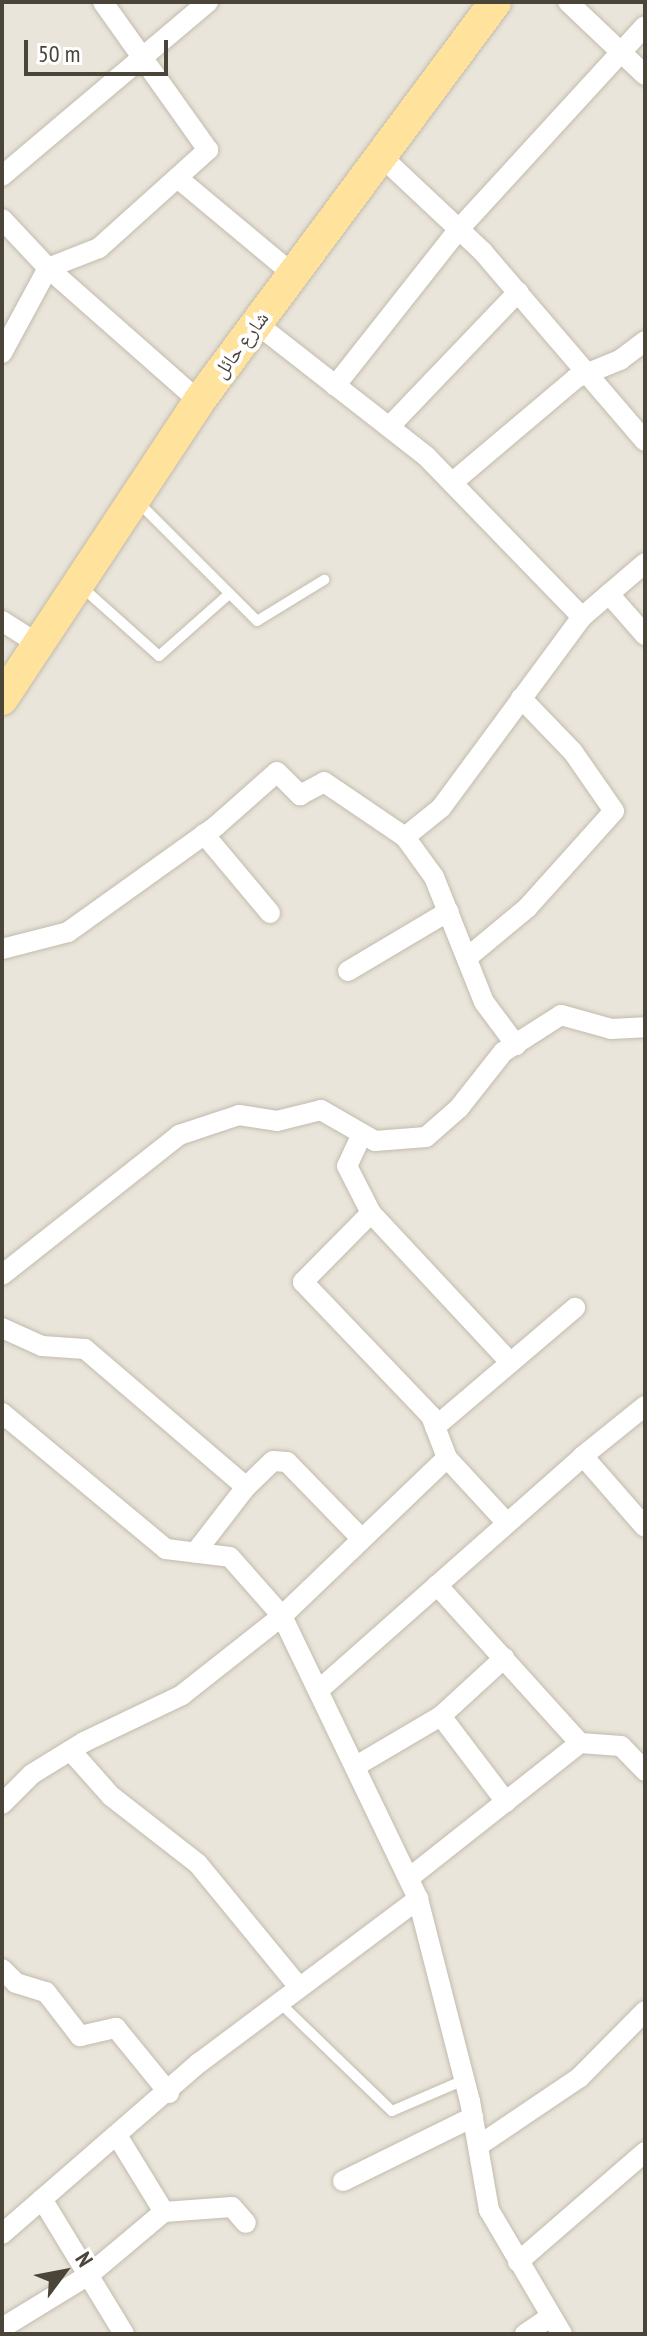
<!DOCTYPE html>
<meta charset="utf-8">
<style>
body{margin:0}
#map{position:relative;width:647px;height:2336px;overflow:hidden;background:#f6f3ec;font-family:"PT Sans Narrow","Noto Naskh Arabic",sans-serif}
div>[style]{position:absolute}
.residential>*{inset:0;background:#eae5da;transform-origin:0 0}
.roads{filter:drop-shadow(0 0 2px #c2bbae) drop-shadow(0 0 2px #c2bbae)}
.service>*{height:10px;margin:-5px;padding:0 5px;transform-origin:5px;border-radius:5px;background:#fff}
.minor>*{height:20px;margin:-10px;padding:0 10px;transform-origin:10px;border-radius:10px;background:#fff}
.primary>*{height:32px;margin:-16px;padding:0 16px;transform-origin:16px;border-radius:16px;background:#ffe39c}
span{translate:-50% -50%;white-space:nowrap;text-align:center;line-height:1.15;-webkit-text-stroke:8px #fff;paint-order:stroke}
.street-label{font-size:20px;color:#4b4439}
.frame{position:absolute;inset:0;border:4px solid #4b4439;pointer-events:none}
.north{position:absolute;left:24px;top:2232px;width:80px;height:80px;-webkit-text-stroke:6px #fff;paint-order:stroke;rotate:58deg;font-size:22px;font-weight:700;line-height:32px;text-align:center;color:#4b4439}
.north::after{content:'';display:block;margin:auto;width:28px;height:36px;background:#4b4439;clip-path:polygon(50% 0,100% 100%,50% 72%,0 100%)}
.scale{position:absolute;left:24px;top:40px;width:144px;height:36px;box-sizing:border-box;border:4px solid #4b4439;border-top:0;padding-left:10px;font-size:24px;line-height:28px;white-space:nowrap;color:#4b4439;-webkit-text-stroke:6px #fff;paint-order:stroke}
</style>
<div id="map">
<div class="residential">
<i style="left:2px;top:2px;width:643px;height:2332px"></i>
</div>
<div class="roads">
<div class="service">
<i style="left:139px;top:503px;width:167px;rotate:45deg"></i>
<i style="left:257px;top:621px;width:79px;rotate:-31.5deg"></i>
<i style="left:83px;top:588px;width:102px;rotate:41.8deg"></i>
<i style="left:159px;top:656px;width:92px;rotate:-41.5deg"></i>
<i style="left:279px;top:2002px;width:157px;rotate:44deg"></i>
<i style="left:392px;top:2111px;width:78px;rotate:-23.3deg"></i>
</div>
<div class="minor">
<i style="left:568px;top:2px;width:106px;rotate:43.5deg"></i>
<i style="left:383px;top:158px;width:137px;rotate:43.2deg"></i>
<i style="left:483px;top:252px;width:249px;rotate:49.4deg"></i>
<i style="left:2px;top:176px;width:270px;rotate:-40.2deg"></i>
<i style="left:180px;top:180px;width:148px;rotate:39.8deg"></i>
<i style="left:2px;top:219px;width:67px;rotate:46.8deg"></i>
<i style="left:48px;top:268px;width:201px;rotate:41.4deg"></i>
<i style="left:257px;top:324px;width:214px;rotate:38deg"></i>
<i style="left:426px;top:456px;width:224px;rotate:45.9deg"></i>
<i style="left:2px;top:353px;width:97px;rotate:-61.6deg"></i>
<i style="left:48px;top:268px;width:55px;rotate:-21.4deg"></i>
<i style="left:99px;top:248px;width:147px;rotate:-42deg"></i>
<i style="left:208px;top:150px;width:181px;rotate:-125.4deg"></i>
<i style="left:335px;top:386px;width:200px;rotate:-51.7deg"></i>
<i style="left:459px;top:229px;width:275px;rotate:-47.5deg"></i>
<i style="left:389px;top:427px;width:187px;rotate:-46.3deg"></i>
<i style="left:453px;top:482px;width:161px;rotate:-40.2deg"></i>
<i style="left:576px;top:378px;width:48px;rotate:-22.2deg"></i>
<i style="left:620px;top:360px;width:31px;rotate:-37deg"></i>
<i style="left:609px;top:594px;width:55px;rotate:48.7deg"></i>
<i style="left:2px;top:621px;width:43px;rotate:32.6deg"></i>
<i style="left:204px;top:834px;width:103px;rotate:50.1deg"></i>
<i style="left:405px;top:837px;width:46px;rotate:-38.9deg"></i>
<i style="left:441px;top:808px;width:237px;rotate:-53.6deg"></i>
<i style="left:582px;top:617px;width:83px;rotate:-40.6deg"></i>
<i style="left:2px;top:949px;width:68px;rotate:-14.4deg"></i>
<i style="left:68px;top:932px;width:182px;rotate:-35.6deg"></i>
<i style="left:216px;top:826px;width:81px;rotate:-41.5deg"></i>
<i style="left:277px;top:772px;width:33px;rotate:45deg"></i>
<i style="left:300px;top:795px;width:27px;rotate:-28deg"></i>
<i style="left:324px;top:782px;width:98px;rotate:34.2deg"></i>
<i style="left:405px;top:837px;width:49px;rotate:54.1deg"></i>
<i style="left:434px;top:877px;width:135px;rotate:68.2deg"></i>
<i style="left:484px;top:1002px;width:54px;rotate:53.3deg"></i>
<i style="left:468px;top:957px;width:77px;rotate:-39.7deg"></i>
<i style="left:527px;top:908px;width:130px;rotate:-48.1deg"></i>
<i style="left:614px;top:811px;width:72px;rotate:-124.8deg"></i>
<i style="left:573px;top:752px;width:75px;rotate:-133.9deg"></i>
<i style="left:348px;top:971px;width:117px;rotate:-30.7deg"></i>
<i style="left:362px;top:1134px;width:35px;rotate:115deg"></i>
<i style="left:347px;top:1166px;width:53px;rotate:62.9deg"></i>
<i style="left:371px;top:1213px;width:202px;rotate:47deg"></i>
<i style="left:371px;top:1213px;width:97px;rotate:134.6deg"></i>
<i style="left:303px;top:1282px;width:185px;rotate:46.3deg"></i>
<i style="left:431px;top:1416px;width:45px;rotate:69.1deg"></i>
<i style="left:2px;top:1275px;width:226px;rotate:-38.3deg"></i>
<i style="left:179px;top:1135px;width:63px;rotate:-18.4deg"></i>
<i style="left:239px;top:1115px;width:38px;rotate:9deg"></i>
<i style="left:277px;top:1121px;width:45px;rotate:-14deg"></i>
<i style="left:321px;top:1110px;width:62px;rotate:29.9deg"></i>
<i style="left:375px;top:1141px;width:51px;rotate:-4.5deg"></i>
<i style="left:426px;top:1137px;width:44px;rotate:-41.3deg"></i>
<i style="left:459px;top:1108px;width:71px;rotate:-51.8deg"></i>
<i style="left:503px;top:1052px;width:69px;rotate:-32.5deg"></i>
<i style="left:561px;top:1015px;width:52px;rotate:15.6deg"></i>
<i style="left:611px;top:1029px;width:34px;rotate:-3deg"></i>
<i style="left:2px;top:1328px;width:44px;rotate:24.2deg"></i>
<i style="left:42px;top:1346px;width:43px;rotate:4deg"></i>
<i style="left:85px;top:1349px;width:212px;rotate:40.6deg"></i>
<i style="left:246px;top:1487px;width:83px;rotate:127.7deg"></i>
<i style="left:2px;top:1413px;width:213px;rotate:39.7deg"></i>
<i style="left:166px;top:1549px;width:64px;rotate:7.1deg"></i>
<i style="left:230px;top:1557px;width:79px;rotate:48.6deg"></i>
<i style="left:282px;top:1616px;width:314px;rotate:64.3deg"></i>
<i style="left:418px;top:1899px;width:209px;rotate:75.6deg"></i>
<i style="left:470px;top:2101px;width:111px;rotate:80.1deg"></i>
<i style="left:489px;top:2210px;width:144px;rotate:59.5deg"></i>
<i style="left:435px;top:1427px;width:184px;rotate:-40.4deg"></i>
<i style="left:583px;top:1456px;width:80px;rotate:-38.9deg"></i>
<i style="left:246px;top:1487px;width:37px;rotate:-44deg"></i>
<i style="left:273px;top:1461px;width:14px;rotate:4deg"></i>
<i style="left:287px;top:1462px;width:107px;rotate:45.8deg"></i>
<i style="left:437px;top:1585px;width:213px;rotate:47.9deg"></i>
<i style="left:320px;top:1689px;width:351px;rotate:-41.5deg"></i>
<i style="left:583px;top:1456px;width:94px;rotate:48.9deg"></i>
<i style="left:441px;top:1716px;width:108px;rotate:52.9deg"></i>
<i style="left:71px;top:1751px;width:60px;rotate:48.4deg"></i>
<i style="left:111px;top:1796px;width:110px;rotate:38deg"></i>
<i style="left:198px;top:1864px;width:159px;rotate:50.6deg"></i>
<i style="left:356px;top:1766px;width:99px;rotate:-30.5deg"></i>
<i style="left:441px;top:1716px;width:86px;rotate:-42.6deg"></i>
<i style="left:2px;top:1804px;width:42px;rotate:-45deg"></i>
<i style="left:32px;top:1774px;width:61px;rotate:-31.6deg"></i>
<i style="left:84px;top:1742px;width:109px;rotate:-25.6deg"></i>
<i style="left:182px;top:1695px;width:127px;rotate:-38.3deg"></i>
<i style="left:282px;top:1616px;width:228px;rotate:-43.8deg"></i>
<i style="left:447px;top:1458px;width:88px;rotate:47.3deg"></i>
<i style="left:409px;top:1878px;width:218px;rotate:-38.3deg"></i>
<i style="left:580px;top:1743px;width:41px;rotate:4.2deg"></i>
<i style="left:621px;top:1746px;width:35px;rotate:46deg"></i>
<i style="left:2px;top:1969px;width:20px;rotate:45deg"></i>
<i style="left:16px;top:1983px;width:31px;rotate:17deg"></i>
<i style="left:46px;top:1992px;width:56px;rotate:52.3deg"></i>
<i style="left:80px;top:2036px;width:37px;rotate:-13deg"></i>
<i style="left:116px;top:2028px;width:84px;rotate:50.8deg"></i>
<i style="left:118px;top:2137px;width:88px;rotate:58.5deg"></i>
<i style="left:478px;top:2146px;width:122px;rotate:-34deg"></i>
<i style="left:579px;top:2078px;width:94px;rotate:-45.4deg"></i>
<i style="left:343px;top:2181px;width:145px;rotate:-26.2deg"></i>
<i style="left:42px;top:2199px;width:158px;rotate:58.7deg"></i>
<i style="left:2px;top:2234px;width:261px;rotate:-41deg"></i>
<i style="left:199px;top:2063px;width:274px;rotate:-36.8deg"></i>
<i style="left:518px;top:2262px;width:168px;rotate:-40.9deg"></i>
<i style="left:2px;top:2328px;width:103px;rotate:-31.5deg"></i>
<i style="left:90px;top:2274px;width:97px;rotate:-40deg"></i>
<i style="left:164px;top:2212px;width:68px;rotate:-4.2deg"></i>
<i style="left:232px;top:2207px;width:21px;rotate:49deg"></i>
<i style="left:525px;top:2334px;width:29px;rotate:-34deg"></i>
</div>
<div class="primary">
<i style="left:2px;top:699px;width:357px;rotate:-56.5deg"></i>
<i style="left:199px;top:401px;width:497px;rotate:-53.4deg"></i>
</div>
</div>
<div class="street-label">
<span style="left:241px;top:345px;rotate:-53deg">شارع حائل</span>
</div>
<div class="frame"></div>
<div class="north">N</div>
<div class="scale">50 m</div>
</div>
